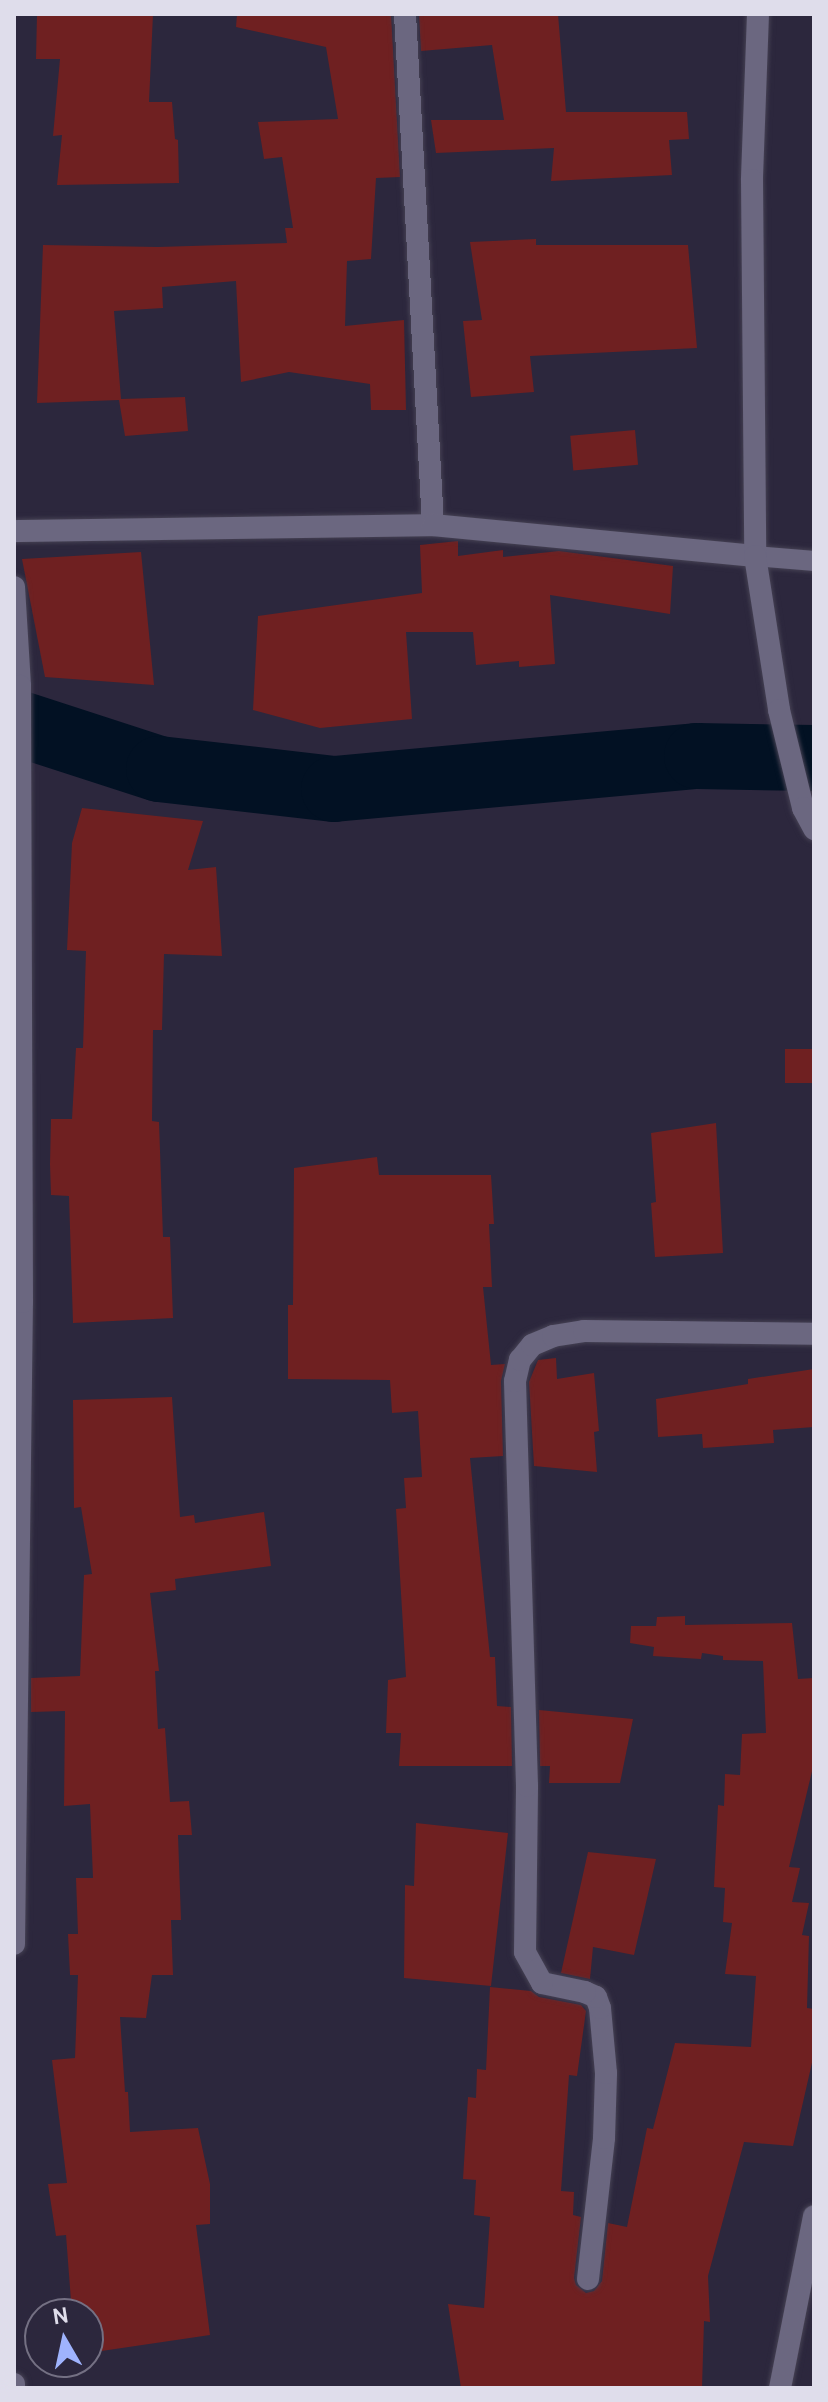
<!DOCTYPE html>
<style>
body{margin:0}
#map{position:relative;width:828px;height:2402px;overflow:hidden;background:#2c273d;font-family:Cabin,sans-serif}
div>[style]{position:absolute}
.river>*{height:66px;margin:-33px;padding:0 33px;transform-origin:33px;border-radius:33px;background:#021123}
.building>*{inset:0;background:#6f2021;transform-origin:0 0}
.roads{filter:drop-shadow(0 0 2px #454153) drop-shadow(0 0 2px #454153)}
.service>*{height:20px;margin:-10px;padding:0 10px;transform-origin:10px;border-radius:10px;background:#6b6780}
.minor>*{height:22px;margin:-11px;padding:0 11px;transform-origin:11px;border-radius:11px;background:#6b6780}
.tertiary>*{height:22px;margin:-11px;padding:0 11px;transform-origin:11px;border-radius:11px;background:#6b6780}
span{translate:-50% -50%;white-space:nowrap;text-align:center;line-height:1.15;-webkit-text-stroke:6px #2c273d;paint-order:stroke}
.frame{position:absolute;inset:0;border:16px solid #dfddeb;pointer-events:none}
.north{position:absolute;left:24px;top:2298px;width:80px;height:80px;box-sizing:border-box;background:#2c273d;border:2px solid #747083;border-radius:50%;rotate:351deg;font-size:22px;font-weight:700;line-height:32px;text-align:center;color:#dfddeb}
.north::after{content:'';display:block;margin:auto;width:28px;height:36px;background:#9fb3fd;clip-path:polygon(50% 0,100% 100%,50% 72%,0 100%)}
</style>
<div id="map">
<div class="river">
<i style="left:14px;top:722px;width:152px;rotate:18deg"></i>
<i style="left:159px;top:769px;width:176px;rotate:6.5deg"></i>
<i style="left:334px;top:789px;width:364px;rotate:-5.2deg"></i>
<i style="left:697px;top:756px;width:117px;rotate:1deg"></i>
</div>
<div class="building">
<i style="clip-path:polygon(37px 14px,153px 14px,149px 102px,172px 102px,175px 139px,178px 140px,179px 183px,57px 185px,62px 135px,53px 136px,60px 59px,36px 59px)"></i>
<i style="clip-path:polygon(237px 14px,391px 14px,400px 177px,376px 178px,371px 259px,347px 261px,345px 326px,404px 320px,406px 410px,371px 410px,370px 384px,289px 372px,241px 382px,236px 281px,162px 287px,163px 308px,114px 311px,121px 399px,185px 397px,188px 431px,125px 436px,119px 400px,37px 403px,43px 245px,158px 247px,287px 243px,285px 228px,293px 228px,282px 157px,264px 159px,258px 122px,338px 119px,326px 47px,236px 27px)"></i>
<i style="clip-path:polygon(419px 14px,558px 14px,566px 112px,687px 112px,689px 139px,669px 140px,672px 175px,551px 181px,554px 148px,436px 153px,431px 120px,504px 120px,492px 45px,421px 51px)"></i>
<i style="clip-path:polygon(536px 239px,536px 245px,688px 245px,697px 348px,530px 356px,534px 392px,471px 397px,463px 321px,482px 320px,470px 242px)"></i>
<i style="left:635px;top:430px;width:35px;height:65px;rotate:85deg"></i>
<i style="clip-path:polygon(458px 541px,458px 556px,503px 550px,503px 557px,559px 551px,673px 566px,670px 614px,550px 595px,555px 664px,519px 667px,519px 661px,476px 665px,473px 632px,406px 632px,412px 719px,320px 728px,253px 710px,258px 616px,422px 593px,420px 545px)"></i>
<i style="clip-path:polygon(141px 552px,154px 685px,45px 677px,22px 559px)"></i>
<i style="clip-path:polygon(82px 808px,203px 821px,188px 870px,216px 867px,222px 956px,164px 954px,162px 1030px,153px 1030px,152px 1121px,159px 1122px,163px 1237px,170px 1237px,173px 1318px,73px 1323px,69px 1196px,51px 1195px,50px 1164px,51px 1119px,72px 1119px,76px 1048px,83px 1048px,86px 951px,67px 950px,72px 843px)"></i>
<i style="left:785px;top:1049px;width:29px;height:34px"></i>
<i style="clip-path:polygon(716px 1123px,723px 1253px,655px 1257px,651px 1203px,656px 1202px,651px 1133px)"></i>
<i style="clip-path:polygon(377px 1157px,379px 1175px,491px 1175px,494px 1224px,489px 1224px,492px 1287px,483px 1287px,491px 1365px,505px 1364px,501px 1381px,503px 1456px,470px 1458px,490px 1657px,495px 1657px,497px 1706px,511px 1707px,512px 1766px,399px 1766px,401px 1733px,386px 1733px,388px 1680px,406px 1677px,396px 1509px,406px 1508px,404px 1478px,422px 1477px,418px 1411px,392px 1413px,390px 1380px,288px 1379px,288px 1305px,293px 1305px,294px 1168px)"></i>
<i style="clip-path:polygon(556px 1358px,557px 1379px,594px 1373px,599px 1431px,594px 1432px,597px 1472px,534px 1466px,529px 1382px,538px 1360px)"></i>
<i style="clip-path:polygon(814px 1369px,814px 1427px,773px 1430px,774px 1443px,703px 1448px,702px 1434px,658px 1437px,656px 1399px,748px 1384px,748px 1379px)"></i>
<i style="clip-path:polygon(172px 1397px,180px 1517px,194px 1515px,195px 1523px,264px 1512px,271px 1566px,175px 1579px,176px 1590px,150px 1593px,159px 1671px,155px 1671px,158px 1729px,165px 1728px,170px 1802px,189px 1801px,192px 1835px,178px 1835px,181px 1920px,171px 1920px,173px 1975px,152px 1975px,146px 2018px,120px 2017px,125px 2092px,128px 2092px,130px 2132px,198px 2128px,210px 2184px,210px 2224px,196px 2225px,210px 2335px,88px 2353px,88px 2314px,72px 2314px,66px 2235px,56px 2236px,48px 2184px,67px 2183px,52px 2060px,75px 2058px,78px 1975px,70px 1975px,68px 1934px,78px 1934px,76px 1878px,93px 1878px,90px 1804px,64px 1806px,65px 1711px,31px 1712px,31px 1678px,80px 1676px,84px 1575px,92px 1574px,81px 1507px,74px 1508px,73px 1400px)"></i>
<i style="clip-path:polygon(685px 1616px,685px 1625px,792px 1623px,798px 1679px,814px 1678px,814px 1763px,789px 1867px,800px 1868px,792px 1902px,809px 1903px,802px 1935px,809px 1936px,807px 2008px,814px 2009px,814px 2054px,793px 2146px,744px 2142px,708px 2276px,710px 2322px,704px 2321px,702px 2388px,461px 2388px,448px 2304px,484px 2308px,490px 2217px,474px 2215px,476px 2180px,463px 2179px,468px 2097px,476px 2098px,477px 2069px,486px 2070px,490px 1987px,531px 1991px,539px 1997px,581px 2005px,586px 2011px,577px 2076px,569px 2075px,561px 2191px,574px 2192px,573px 2215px,581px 2217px,574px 2278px,576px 2285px,586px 2293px,594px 2291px,602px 2281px,608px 2223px,627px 2227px,647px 2128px,653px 2129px,675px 2043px,751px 2047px,756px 1976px,725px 1974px,732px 1923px,723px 1922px,725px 1888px,714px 1887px,718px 1805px,724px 1806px,725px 1774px,740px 1775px,742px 1734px,766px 1733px,763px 1661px,723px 1660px,723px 1656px,702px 1653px,701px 1659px,653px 1656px,654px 1647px,630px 1643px,631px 1626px,656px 1626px,657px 1617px)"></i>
<i style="clip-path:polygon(539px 1710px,633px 1719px,620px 1783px,549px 1783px,550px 1766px,540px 1766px)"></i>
<i style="clip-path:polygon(416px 1823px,508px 1833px,491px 1986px,404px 1978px,405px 1885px,414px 1886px)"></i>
<i style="clip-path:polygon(588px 1852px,656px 1859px,634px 1955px,593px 1947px,590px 1979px,561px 1973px)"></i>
</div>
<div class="roads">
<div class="service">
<i style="left:755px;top:556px;width:59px;rotate:4.8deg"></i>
</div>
<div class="minor">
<i style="left:405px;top:14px;width:512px;rotate:86.86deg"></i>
<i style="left:14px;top:531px;width:419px;rotate:-0.8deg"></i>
<i style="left:433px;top:525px;width:323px;rotate:5.5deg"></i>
<i style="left:14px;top:587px;width:99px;rotate:86.5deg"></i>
<i style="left:20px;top:686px;width:6px;rotate:-162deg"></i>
<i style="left:14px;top:1944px;width:642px;rotate:-89.29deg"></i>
<i style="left:22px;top:1302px;width:616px;rotate:-90.19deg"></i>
<i style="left:588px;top:2279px;width:142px;rotate:-83.5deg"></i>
<i style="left:604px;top:2138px;width:65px;rotate:-88.2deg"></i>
<i style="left:606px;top:2073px;width:65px;rotate:-95.3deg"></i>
<i style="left:600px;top:2008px;width:12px;rotate:-110deg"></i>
<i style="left:596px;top:1997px;width:12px;rotate:-156deg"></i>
<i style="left:585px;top:1992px;width:44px;rotate:-168.2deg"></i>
<i style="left:542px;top:1983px;width:35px;rotate:-119deg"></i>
<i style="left:525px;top:1952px;width:166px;rotate:-89.3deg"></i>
<i style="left:527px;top:1786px;width:405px;rotate:-91.7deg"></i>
<i style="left:515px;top:1381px;width:22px;rotate:-77deg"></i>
<i style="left:520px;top:1360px;width:19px;rotate:-51deg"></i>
<i style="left:532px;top:1345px;width:23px;rotate:-23deg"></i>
<i style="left:553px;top:1336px;width:31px;rotate:-9deg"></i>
<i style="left:584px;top:1331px;width:230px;rotate:0.7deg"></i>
<i style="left:14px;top:2384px;width:4px;rotate:90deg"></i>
</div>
<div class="tertiary">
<i style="left:758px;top:14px;width:166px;rotate:92.1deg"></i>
<i style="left:752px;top:180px;width:376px;rotate:89.5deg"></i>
<i style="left:755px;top:556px;width:156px;rotate:81.1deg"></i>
<i style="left:779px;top:710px;width:101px;rotate:76.2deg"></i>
<i style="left:803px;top:808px;width:24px;rotate:62deg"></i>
<i style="left:780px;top:2388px;width:175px;rotate:-78.8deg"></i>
</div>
</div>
<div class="frame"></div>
<div class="north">N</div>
</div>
